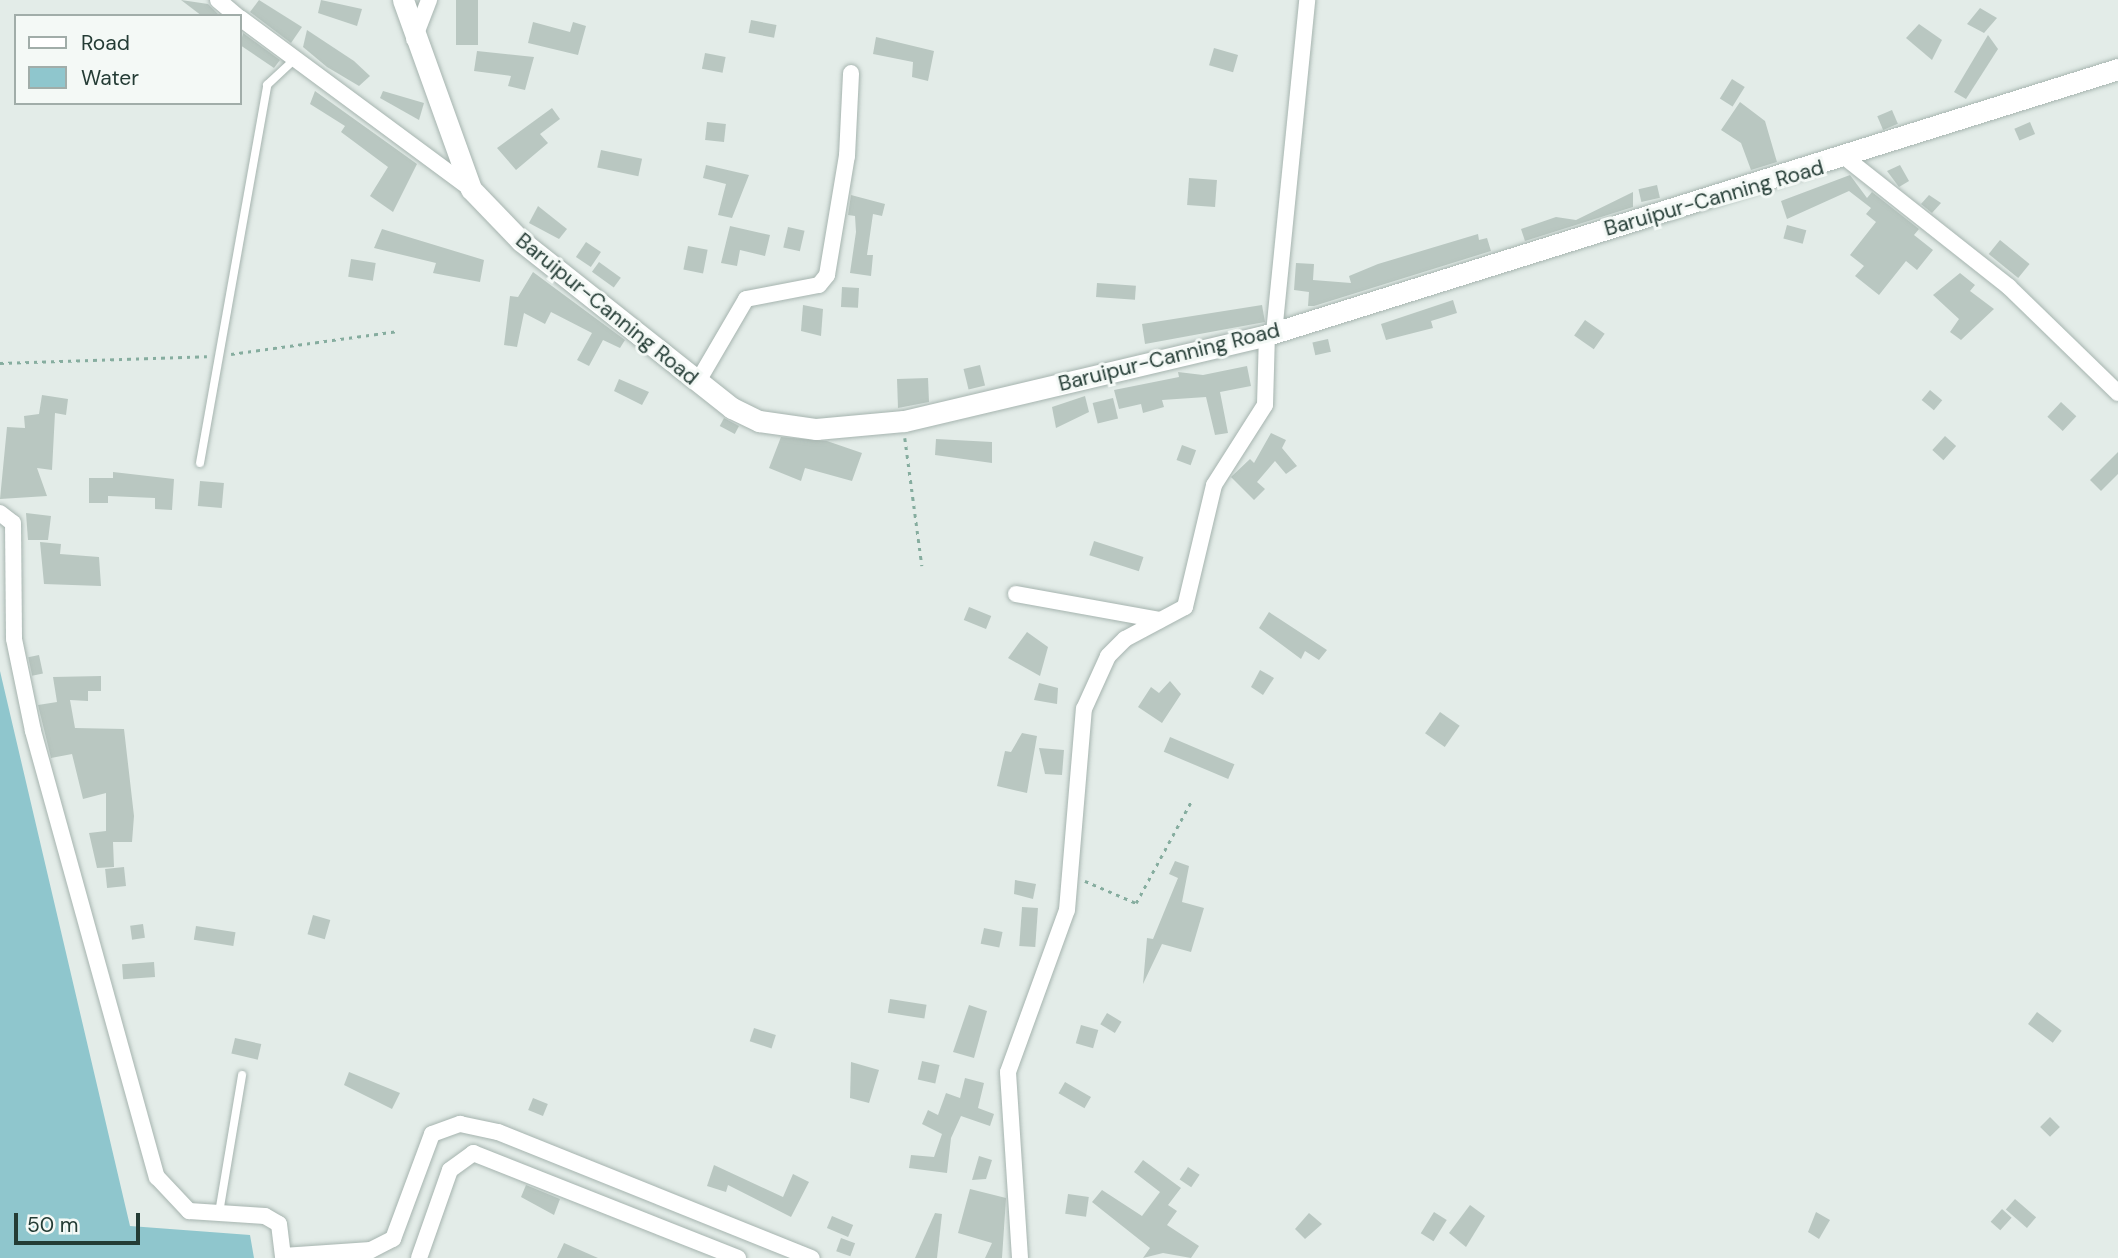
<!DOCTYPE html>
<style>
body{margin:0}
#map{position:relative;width:2118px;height:1258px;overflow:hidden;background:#e3ece8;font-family:"DM Sans",sans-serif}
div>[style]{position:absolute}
.water>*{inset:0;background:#8fc6cd}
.building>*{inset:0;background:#b9c7c1;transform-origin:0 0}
.path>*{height:2.5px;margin-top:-1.25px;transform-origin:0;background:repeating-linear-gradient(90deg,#86ad9f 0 3.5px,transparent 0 8.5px)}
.roads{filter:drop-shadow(0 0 2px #a6b4af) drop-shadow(0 0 2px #a6b4af)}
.lane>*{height:8px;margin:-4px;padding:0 4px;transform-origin:4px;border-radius:4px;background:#fff}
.street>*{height:16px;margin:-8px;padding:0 8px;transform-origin:8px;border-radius:8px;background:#fff}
.secondary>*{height:21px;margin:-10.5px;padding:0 10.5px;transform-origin:10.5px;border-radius:10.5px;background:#fff}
span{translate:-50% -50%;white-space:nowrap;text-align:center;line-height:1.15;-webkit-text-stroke:6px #f4f9f6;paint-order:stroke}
.street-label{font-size:21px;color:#243c35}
.legend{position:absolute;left:14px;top:14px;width:228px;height:91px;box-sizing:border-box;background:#f4f9f6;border:2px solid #a1ada9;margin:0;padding:9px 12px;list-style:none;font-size:21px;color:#243c35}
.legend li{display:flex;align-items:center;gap:14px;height:35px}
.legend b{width:35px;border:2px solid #a1ada9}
.scale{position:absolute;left:14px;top:1213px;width:126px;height:32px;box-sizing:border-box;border:4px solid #243c35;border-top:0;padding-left:9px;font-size:21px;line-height:24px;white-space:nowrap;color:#243c35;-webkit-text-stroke:5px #f4f9f6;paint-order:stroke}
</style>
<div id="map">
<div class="water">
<i style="clip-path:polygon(0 671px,130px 1226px,250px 1235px,254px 1258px,0 1258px)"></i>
</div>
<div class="building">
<i style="clip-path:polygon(181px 0,208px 4px,220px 16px,202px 16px)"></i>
<i style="clip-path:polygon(259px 0,302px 27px,291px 43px,250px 12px)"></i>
<i style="clip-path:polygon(321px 0,362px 9px,357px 26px,318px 13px)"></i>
<i style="left:456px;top:0;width:22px;height:45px"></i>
<i style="clip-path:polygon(1980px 8px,1997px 18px,1984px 33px,1967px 24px)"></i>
<i style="left:751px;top:20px;width:26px;height:13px;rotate:11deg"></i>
<i style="clip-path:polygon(533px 22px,570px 32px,573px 22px,586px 26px,578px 55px,528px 43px)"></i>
<i style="clip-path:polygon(1919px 24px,1942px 40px,1932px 60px,1906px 38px)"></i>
<i style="clip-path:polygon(307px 30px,354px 61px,370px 76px,359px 86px,327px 67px,303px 47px)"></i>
<i style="clip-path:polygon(243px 33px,280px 60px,274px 68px,240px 45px)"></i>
<i style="clip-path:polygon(1988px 35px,1998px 49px,1966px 99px,1954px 92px)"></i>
<i style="clip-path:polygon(876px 37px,934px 51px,928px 81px,912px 77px,913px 62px,873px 54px)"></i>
<i style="left:1214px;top:48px;width:25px;height:18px;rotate:16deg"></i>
<i style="clip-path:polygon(477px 51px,534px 57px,525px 90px,508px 86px,511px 76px,474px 71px)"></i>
<i style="left:705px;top:53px;width:21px;height:16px;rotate:11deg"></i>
<i style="left:1732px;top:79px;width:15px;height:23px;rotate:32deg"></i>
<i style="clip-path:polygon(315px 91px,417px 164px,393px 212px,370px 196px,388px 167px,341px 132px,345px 126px,310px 104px)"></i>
<i style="clip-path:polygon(383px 91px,424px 103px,419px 120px,380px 98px)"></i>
<i style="clip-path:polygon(1740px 102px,1765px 121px,1777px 162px,1751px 170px,1741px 143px,1721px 130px)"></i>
<i style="clip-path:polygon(552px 108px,560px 119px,540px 134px,548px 143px,516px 170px,497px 148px)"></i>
<i style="left:1892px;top:110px;width:15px;height:16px;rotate:67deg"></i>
<i style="left:707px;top:122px;width:19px;height:18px;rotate:6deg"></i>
<i style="left:2030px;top:122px;width:13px;height:17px;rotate:67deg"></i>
<i style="left:601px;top:150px;width:42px;height:18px;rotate:12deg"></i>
<i style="clip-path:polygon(706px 165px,749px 175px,732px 218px,718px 215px,726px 184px,703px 178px)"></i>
<i style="clip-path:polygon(1900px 165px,1909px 181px,1899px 187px,1887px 171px)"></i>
<i style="clip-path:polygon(1850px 175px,1867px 198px,1872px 192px,1919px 229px,1914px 235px,1933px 250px,1917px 270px,1906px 261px,1879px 295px,1855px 276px,1864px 266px,1850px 255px,1876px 222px,1866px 214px,1871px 208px,1849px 191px,1787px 219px,1781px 201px)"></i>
<i style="left:1189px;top:178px;width:28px;height:27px;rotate:4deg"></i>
<i style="left:1657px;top:185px;width:13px;height:19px;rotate:77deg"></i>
<i style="clip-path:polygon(1633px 192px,1633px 207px,1525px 241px,1521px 229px,1556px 217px,1576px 220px)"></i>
<i style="clip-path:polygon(851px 195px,885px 204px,882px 216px,873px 214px,867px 255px,873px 255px,871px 276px,850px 273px,856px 232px,855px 216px,848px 215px)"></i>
<i style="clip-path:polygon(1929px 195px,1941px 203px,1932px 213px,1921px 204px)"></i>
<i style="clip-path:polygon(538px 206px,567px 229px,559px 239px,529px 223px)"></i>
<i style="left:1787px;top:225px;width:20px;height:14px;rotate:15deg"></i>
<i style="clip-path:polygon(730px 226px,770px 235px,765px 256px,740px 250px,737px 266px,721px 263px)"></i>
<i style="left:788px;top:227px;width:17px;height:21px;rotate:13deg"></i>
<i style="clip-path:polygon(382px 229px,484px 260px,480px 282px,433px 273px,436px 263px,374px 248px)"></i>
<i style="clip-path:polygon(1478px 234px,1479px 240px,1487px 238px,1491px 251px,1314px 306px,1308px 306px,1309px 292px,1294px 290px,1296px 263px,1314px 264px,1313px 280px,1351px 283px,1349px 276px,1378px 264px)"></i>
<i style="left:2000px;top:240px;width:38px;height:18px;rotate:39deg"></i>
<i style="left:586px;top:242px;width:18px;height:18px;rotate:34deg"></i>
<i style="left:688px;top:246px;width:20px;height:24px;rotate:11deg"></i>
<i style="left:351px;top:259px;width:25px;height:18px;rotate:9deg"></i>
<i style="left:599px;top:262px;width:27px;height:12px;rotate:36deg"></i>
<i style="clip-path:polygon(533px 272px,625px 340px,620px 348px,603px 340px,589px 366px,577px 360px,592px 333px,551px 312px,545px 324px,524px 313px,517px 347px,504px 345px,510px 296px,518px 297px)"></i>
<i style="clip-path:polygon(1960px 273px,1975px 285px,1970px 291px,1994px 309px,1961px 340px,1950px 332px,1959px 319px,1933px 295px)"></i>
<i style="left:1097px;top:283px;width:39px;height:14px;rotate:4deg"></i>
<i style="left:842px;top:287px;width:17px;height:20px;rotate:3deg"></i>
<i style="clip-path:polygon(1453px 300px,1457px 313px,1431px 321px,1433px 328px,1386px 340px,1381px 324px)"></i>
<i style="clip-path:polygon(803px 305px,823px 309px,821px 336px,801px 331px)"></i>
<i style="clip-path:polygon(1262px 305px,1265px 322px,1145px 344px,1142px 324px)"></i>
<i style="left:1585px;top:320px;width:24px;height:19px;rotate:35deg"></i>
<i style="left:1328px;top:339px;width:13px;height:16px;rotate:77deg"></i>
<i style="left:980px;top:365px;width:21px;height:17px;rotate:76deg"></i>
<i style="clip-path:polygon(1247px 366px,1251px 386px,1220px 392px,1228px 433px,1215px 435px,1206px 397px,1162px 400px,1164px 407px,1143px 413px,1141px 404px,1119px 409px,1114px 390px,1179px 377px,1178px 372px,1203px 375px)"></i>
<i style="clip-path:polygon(928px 378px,929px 402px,898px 408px,897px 379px)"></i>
<i style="clip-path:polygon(619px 379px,649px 392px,642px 405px,614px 391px)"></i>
<i style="left:1930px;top:390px;width:16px;height:13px;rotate:40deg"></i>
<i style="clip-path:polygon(42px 395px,68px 399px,66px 415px,55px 413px,52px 470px,37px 468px,47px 496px,0 499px,7px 427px,25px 428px,24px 416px,39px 414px)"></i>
<i style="clip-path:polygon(1085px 396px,1089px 412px,1056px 428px,1052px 407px)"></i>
<i style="left:1113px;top:398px;width:21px;height:21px;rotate:76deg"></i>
<i style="left:2061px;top:402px;width:21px;height:20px;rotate:43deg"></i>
<i style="left:724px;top:418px;width:17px;height:9px;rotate:28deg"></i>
<i style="clip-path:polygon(1271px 433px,1286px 440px,1282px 448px,1297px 466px,1286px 474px,1275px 461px,1257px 482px,1265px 489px,1254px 500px,1231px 477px,1250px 459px,1254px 463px)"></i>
<i style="left:1945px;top:436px;width:15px;height:19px;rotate:42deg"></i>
<i style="clip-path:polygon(781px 437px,827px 441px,862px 453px,852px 481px,805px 468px,801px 481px,769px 468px)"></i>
<i style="clip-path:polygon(936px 439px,992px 442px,992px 463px,935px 455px)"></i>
<i style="left:1182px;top:445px;width:15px;height:16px;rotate:20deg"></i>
<i style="clip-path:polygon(2118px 452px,2118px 474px,2101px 491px,2090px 480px)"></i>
<i style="clip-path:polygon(113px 472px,174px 479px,172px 510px,155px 509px,155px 498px,108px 496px,108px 503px,89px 503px,89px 478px,113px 478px)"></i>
<i style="left:200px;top:481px;width:24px;height:25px;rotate:5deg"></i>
<i style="clip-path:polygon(26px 513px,51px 516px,48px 540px,28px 540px)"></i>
<i style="left:1094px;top:541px;width:52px;height:15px;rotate:18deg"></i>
<i style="clip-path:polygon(40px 542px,61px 544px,60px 554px,99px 557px,101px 586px,44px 584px)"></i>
<i style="left:969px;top:607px;width:24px;height:14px;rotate:22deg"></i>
<i style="clip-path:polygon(1269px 612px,1327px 650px,1319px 660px,1305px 651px,1301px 659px,1259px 628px)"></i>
<i style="clip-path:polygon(1027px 632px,1048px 647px,1040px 676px,1008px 658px)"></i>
<i style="left:39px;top:655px;width:19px;height:11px;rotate:78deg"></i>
<i style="clip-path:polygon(1260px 670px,1274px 678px,1263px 695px,1251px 687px)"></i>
<i style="clip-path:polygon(101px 676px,101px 691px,88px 691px,88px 701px,70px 700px,75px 728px,124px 729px,134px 816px,132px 842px,113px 842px,114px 867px,97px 868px,89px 833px,106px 831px,106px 793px,83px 799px,72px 754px,51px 758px,38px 705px,57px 702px,53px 677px)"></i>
<i style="clip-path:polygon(1170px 681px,1181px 694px,1162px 723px,1138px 707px,1151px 687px,1159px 693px)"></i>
<i style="clip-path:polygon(1039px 683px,1058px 688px,1057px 704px,1034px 700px)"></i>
<i style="left:1440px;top:712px;width:24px;height:26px;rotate:35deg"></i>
<i style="clip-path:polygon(1022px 733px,1037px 736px,1027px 793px,997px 786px,1005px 751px,1011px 752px)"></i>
<i style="left:1170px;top:737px;width:70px;height:16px;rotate:23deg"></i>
<i style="clip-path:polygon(1039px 748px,1064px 750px,1062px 775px,1045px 774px)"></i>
<i style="clip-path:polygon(1175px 861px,1189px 866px,1182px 902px,1204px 908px,1191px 952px,1162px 944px,1143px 984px,1147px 938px,1153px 939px,1178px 878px,1169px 874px)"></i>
<i style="left:124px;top:867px;width:19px;height:19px;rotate:84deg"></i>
<i style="clip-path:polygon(1015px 880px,1036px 884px,1033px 899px,1014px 894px)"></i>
<i style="left:1022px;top:907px;width:16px;height:39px;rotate:4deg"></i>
<i style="left:313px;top:915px;width:18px;height:20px;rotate:16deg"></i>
<i style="left:143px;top:924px;width:14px;height:13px;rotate:82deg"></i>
<i style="left:196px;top:926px;width:40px;height:14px;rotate:9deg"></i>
<i style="left:984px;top:928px;width:19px;height:16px;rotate:12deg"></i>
<i style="left:154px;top:962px;width:15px;height:32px;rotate:86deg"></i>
<i style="left:890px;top:999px;width:37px;height:14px;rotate:9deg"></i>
<i style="clip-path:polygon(969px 1005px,987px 1011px,974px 1058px,953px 1052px)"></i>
<i style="left:2037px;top:1012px;width:31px;height:15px;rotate:37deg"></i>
<i style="left:1107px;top:1013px;width:17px;height:13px;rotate:31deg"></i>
<i style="left:1081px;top:1025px;width:18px;height:19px;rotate:16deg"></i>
<i style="left:754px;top:1028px;width:23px;height:14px;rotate:18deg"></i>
<i style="left:235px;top:1038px;width:27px;height:16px;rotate:13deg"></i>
<i style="left:922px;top:1061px;width:18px;height:19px;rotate:13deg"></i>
<i style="clip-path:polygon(851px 1062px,879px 1070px,869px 1103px,850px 1098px)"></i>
<i style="clip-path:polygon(349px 1072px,400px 1093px,392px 1109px,344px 1085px)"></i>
<i style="clip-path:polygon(965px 1078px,984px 1083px,978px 1108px,994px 1114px,990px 1126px,961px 1116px,951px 1138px,947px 1173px,909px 1168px,911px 1155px,934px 1157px,942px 1134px,922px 1124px,928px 1110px,938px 1115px,946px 1093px,960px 1098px)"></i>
<i style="left:1065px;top:1082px;width:30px;height:13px;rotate:30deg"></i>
<i style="left:533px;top:1098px;width:16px;height:13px;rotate:22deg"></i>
<i style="left:2050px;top:1117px;width:14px;height:14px;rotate:45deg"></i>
<i style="clip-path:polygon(979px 1156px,992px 1160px,986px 1179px,972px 1180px)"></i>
<i style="clip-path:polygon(1143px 1160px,1181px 1188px,1168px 1205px,1177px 1211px,1167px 1225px,1199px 1246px,1191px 1258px,1163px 1253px,1143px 1258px,1150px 1248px,1092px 1202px,1102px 1190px,1142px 1216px,1160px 1192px,1134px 1172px)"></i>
<i style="clip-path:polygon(714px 1165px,783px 1197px,793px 1174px,809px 1182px,791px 1217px,728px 1185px,726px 1192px,707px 1186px)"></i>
<i style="left:1188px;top:1167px;width:14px;height:15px;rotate:34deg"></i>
<i style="clip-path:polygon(526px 1185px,560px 1199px,554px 1215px,521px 1197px)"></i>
<i style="clip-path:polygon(970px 1189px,1006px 1198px,1002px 1258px,985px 1258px,992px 1243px,958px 1233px)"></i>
<i style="left:1068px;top:1194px;width:21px;height:20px;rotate:8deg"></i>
<i style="left:2015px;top:1199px;width:28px;height:14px;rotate:41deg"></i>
<i style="clip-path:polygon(1470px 1205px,1485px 1216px,1466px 1247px,1449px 1233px)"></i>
<i style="left:2002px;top:1209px;width:13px;height:17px;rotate:42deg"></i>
<i style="left:1434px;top:1212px;width:15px;height:25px;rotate:32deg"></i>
<i style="clip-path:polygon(1816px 1212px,1830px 1220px,1819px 1239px,1808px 1232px)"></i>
<i style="clip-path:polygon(935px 1213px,942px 1214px,937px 1258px,915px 1258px)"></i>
<i style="clip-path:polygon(1309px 1213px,1322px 1224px,1305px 1239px,1295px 1229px)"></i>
<i style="left:832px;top:1216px;width:23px;height:13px;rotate:23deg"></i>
<i style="left:841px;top:1238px;width:15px;height:14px;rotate:20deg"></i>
<i style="clip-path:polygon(564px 1243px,598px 1258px,557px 1258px)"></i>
</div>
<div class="path">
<i style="left:231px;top:354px;width:169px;rotate:-7.8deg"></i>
<i style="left:0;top:363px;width:207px;rotate:-1.9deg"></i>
<i style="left:905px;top:438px;width:129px;rotate:82.4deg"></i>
<i style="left:1085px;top:881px;width:56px;rotate:23.3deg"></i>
<i style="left:1136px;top:903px;width:117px;rotate:-61.5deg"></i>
</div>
<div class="roads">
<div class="lane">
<i style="left:200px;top:463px;width:384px;rotate:-79.9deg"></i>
<i style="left:267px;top:85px;width:34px;rotate:-43deg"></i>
<i style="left:219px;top:1213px;width:140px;rotate:-80.5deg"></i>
</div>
<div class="street">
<i style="left:218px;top:0;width:25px;rotate:40deg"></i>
<i style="left:240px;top:18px;width:287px;rotate:36.5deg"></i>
<i style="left:414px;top:39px;width:42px;rotate:-69deg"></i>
<i style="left:1847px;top:159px;width:206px;rotate:38.3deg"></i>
<i style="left:2009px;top:287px;width:152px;rotate:44.2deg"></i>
<i style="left:1274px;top:333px;width:335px;rotate:-84.3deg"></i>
<i style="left:697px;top:383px;width:97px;rotate:-59.7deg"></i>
<i style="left:746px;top:299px;width:74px;rotate:-10.9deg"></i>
<i style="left:819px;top:285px;width:13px;rotate:-51deg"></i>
<i style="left:827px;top:275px;width:121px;rotate:-80.5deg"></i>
<i style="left:847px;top:156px;width:83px;rotate:-87.2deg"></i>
<i style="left:0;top:513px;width:16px;rotate:38deg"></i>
<i style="left:13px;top:523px;width:116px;rotate:89.5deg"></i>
<i style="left:14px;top:639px;width:94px;rotate:78.3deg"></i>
<i style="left:33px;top:731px;width:463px;rotate:74.5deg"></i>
<i style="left:157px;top:1177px;width:47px;rotate:46.7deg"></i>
<i style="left:189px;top:1211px;width:76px;rotate:3.8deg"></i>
<i style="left:265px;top:1216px;width:16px;rotate:30deg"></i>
<i style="left:279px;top:1224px;width:34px;rotate:83deg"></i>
<i style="left:1016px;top:594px;width:146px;rotate:10.2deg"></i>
<i style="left:283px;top:1256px;width:88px;rotate:-3.9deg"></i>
<i style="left:371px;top:1250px;width:25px;rotate:-27deg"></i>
<i style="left:393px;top:1239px;width:112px;rotate:-69.6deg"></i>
<i style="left:432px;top:1134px;width:30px;rotate:-20deg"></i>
<i style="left:460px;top:1124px;width:39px;rotate:12deg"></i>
<i style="left:498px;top:1132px;width:338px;rotate:21.9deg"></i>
<i style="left:419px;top:1258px;width:93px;rotate:-70.6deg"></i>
<i style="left:450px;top:1170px;width:29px;rotate:-36deg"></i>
<i style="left:473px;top:1153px;width:285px;rotate:21.6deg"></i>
<i style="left:1020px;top:1258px;width:186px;rotate:-93.7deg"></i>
<i style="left:1008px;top:1072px;width:172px;rotate:-70deg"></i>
<i style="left:1067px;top:910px;width:202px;rotate:-85.2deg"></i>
<i style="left:1084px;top:709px;width:58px;rotate:-65.6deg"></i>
<i style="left:1108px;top:656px;width:24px;rotate:-45deg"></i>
<i style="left:1125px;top:639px;width:68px;rotate:-28.1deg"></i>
<i style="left:1185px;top:607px;width:125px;rotate:-76.6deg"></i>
<i style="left:1214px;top:485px;width:95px;rotate:-57.5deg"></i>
<i style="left:1265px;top:405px;width:70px;rotate:-88.4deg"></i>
</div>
<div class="secondary">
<i style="left:403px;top:0;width:201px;rotate:70.2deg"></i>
<i style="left:471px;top:189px;width:72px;rotate:46.1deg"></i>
<i style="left:521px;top:241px;width:269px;rotate:38.4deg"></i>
<i style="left:732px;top:408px;width:30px;rotate:26deg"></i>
<i style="left:759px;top:421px;width:58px;rotate:8deg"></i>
<i style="left:816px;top:429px;width:88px;rotate:-5.2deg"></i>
<i style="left:904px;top:421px;width:373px;rotate:-13.3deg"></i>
<i style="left:1267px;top:335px;width:892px;rotate:-17.36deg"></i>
</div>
</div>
<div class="street-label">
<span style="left:1714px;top:198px;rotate:-16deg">Baruipur-Canning Road</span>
<span style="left:607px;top:309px;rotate:39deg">Baruipur-Canning Road</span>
<span style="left:1169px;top:357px;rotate:-14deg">Baruipur-Canning Road</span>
</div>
<ul class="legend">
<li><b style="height:9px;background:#fff"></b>Road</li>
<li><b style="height:19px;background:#8fc6cd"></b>Water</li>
</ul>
<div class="scale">50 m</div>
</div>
